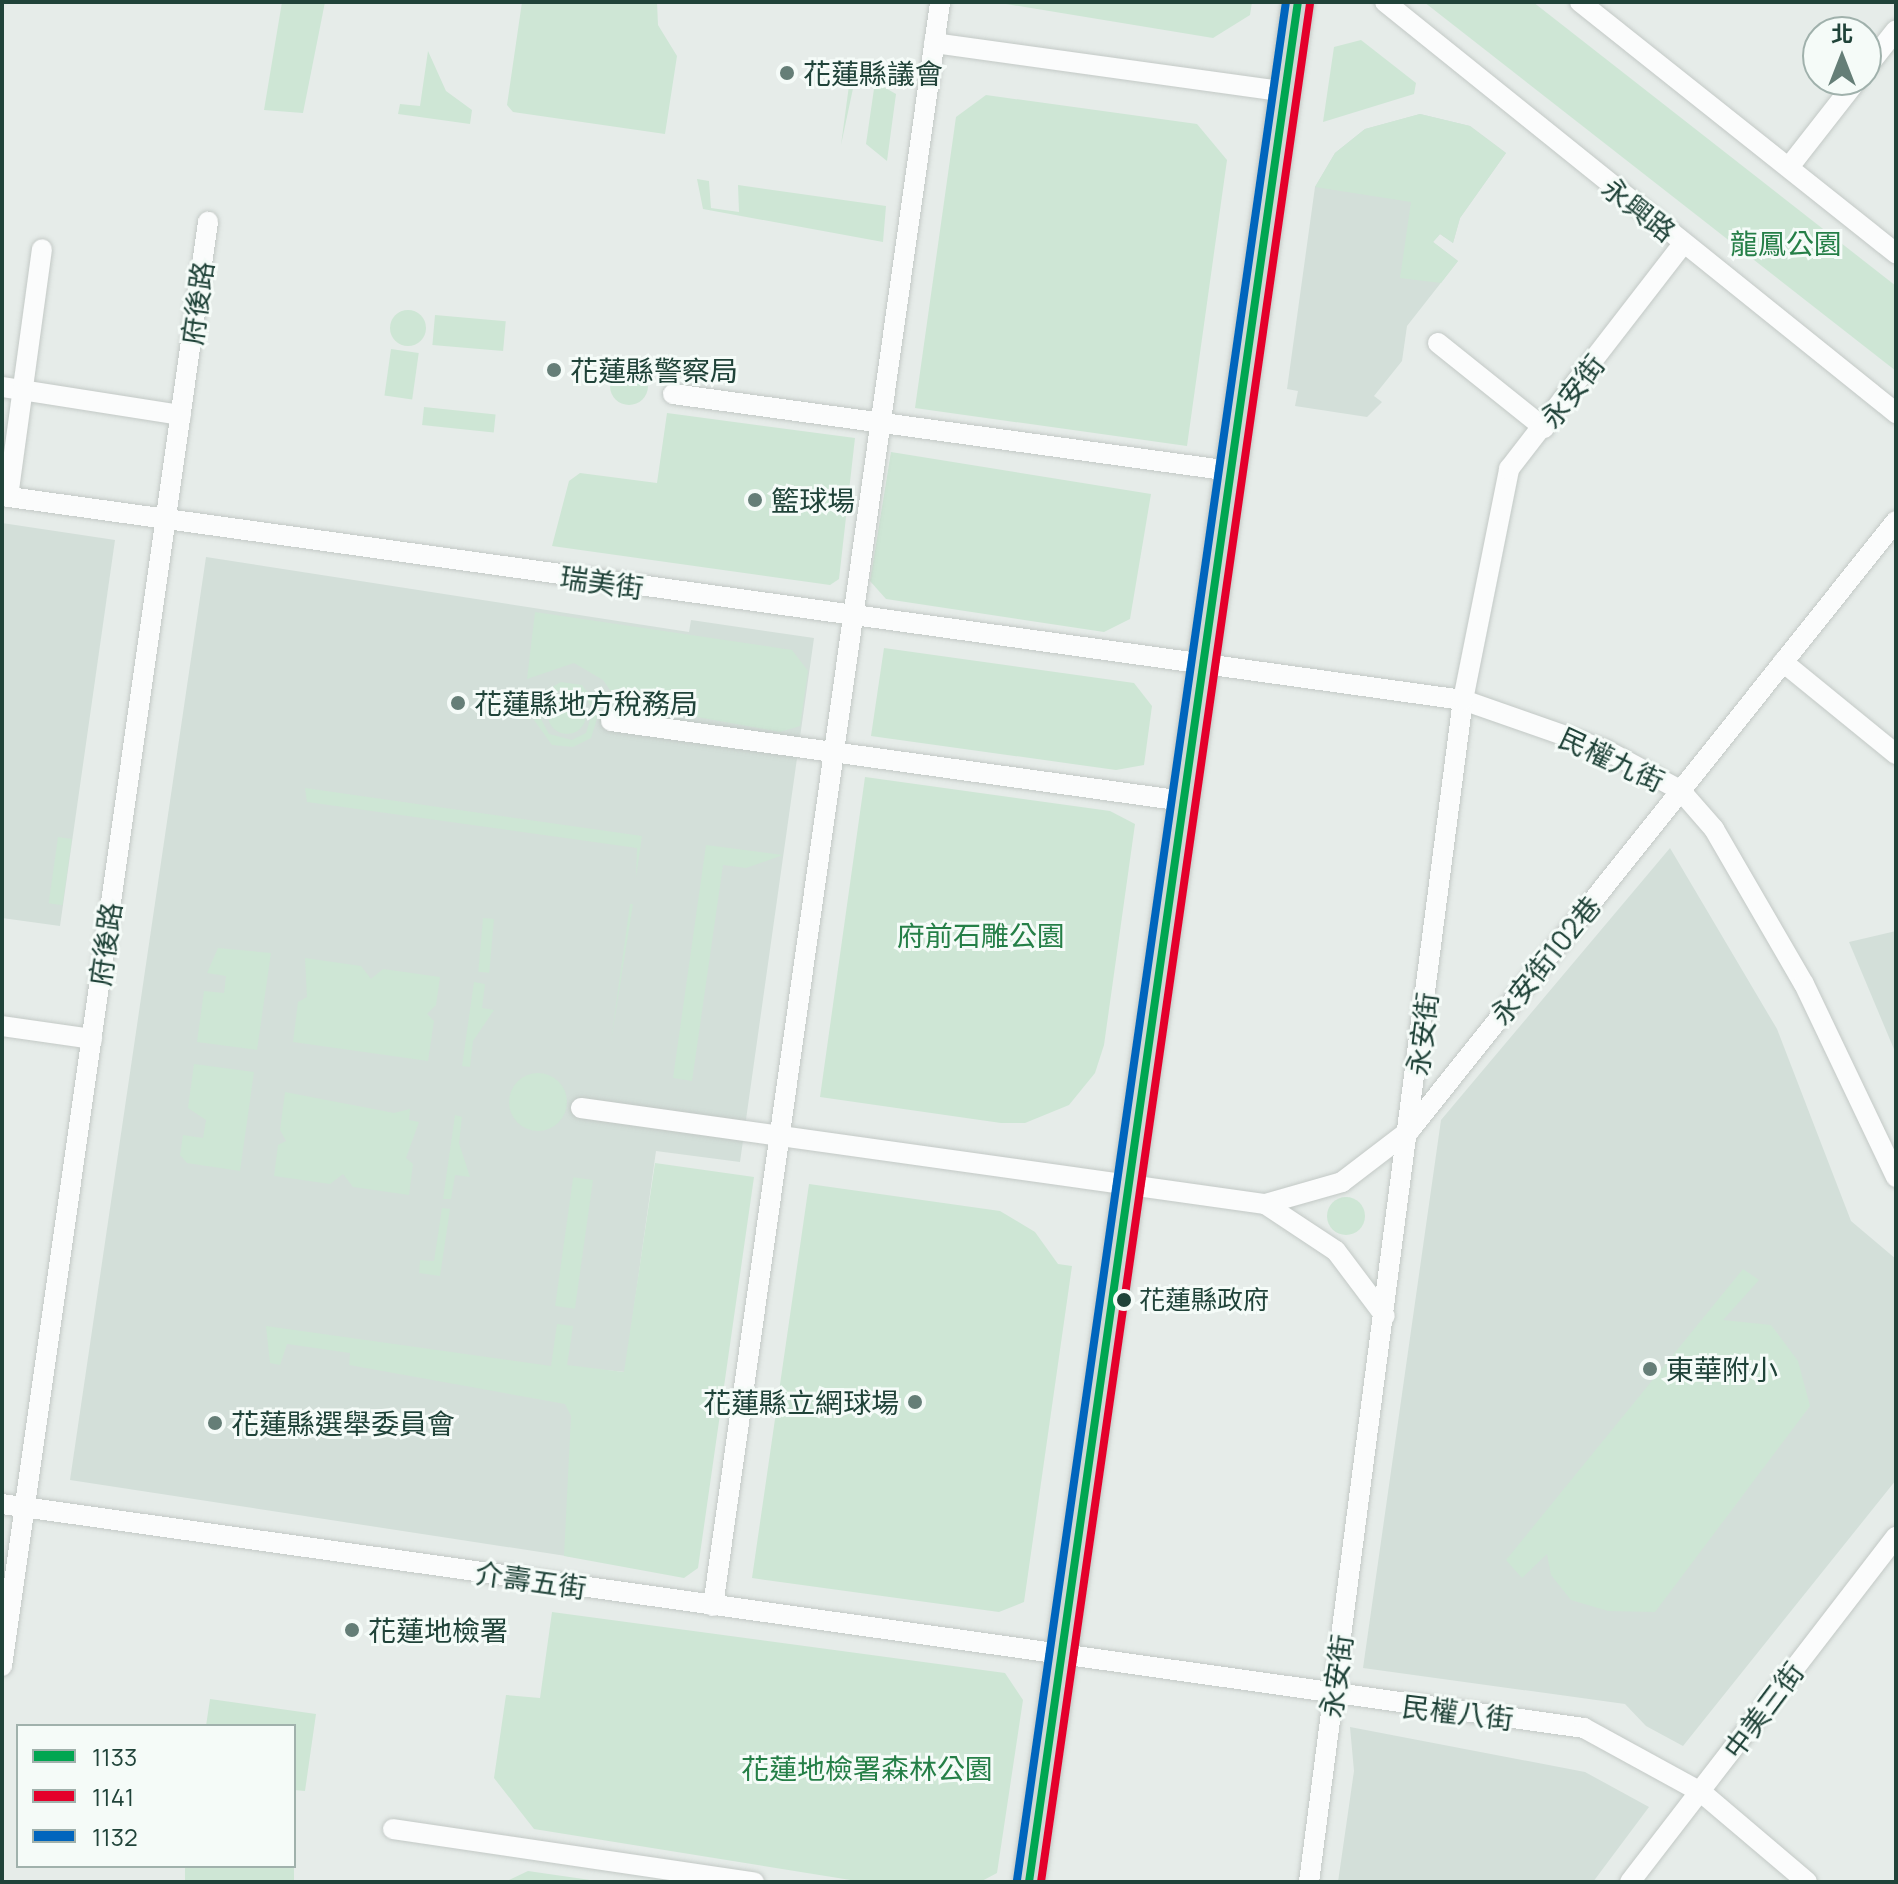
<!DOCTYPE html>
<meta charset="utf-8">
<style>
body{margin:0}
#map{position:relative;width:1898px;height:1884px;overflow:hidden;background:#e6ece9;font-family:Manrope,"Noto Sans TC",sans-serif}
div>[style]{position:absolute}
.built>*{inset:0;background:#d3dfd9}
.green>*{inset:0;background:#cee6d5;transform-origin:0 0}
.round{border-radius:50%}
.roads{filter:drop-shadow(0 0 2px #c3c9c6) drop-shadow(0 0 2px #c3c9c6)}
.street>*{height:20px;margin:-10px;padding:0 10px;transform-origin:10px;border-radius:10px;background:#fbfcfc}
.primary>*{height:32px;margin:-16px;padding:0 16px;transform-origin:16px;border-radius:16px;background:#ced8d5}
.bus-1>*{height:8px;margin:-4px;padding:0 4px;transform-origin:4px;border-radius:4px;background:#00a651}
.bus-2>*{height:8px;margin:-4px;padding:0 4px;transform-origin:4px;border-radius:4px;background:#e4002b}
.bus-3>*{height:8px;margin:-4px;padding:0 4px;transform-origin:4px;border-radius:4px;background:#0065bd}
.dots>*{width:22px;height:22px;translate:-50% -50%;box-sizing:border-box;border:4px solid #f5fbf8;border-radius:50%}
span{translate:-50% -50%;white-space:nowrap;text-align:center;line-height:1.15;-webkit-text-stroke:6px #f5fbf8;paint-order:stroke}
.bus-label{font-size:26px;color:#204339}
.left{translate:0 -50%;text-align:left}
.poi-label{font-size:28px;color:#204339}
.right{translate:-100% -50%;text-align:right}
.street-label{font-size:28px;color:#204339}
.park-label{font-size:28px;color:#257f47}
.frame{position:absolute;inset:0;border:4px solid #204339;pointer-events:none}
.legend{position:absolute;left:16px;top:1724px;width:280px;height:144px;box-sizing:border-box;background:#f5fbf8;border:2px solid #a0b1ac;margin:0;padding:10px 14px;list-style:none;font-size:24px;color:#204339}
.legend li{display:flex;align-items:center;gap:16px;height:40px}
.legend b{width:40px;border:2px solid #a0b1ac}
.north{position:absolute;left:1802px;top:16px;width:80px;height:80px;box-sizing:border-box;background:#f5fbf8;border:2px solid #a0b1ac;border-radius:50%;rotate:0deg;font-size:22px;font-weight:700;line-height:32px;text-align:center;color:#204339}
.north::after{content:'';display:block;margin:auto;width:28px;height:36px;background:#657e77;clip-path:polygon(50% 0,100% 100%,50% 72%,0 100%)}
</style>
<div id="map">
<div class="built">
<i style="clip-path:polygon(1420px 114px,1470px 126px,1506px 153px,1460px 218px,1453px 243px,1440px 234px,1433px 242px,1458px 261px,1407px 326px,1402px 361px,1374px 396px,1382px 402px,1367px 417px,1295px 406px,1298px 391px,1287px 389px,1315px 187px,1335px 153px,1365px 129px)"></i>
<i style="clip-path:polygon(2px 523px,115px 540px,60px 926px,2px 918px)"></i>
<i style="clip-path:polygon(206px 557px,689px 632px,691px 620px,814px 638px,740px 1162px,656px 1151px,625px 1372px,605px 1370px,579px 1558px,70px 1480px)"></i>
<i style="clip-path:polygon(1670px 848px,1777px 1029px,1851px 1221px,1896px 1259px,1896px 1480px,1683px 1746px,1646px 1726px,1625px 1704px,1363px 1668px,1441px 1120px)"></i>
<i style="clip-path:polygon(1896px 931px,1896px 1054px,1849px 942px)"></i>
<i style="clip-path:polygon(1350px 1727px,1585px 1772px,1649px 1807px,1593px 1882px,1338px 1882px,1354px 1771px)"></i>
</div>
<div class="green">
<i style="clip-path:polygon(282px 2px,325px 2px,303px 113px,264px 110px)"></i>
<i style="clip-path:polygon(522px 2px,657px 2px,658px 25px,677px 56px,665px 134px,513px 112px,507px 105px)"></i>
<i style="clip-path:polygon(994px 2px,1252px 2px,1250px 15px,1213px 38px)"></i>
<i style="clip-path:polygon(1424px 2px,1533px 2px,1896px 286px,1896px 371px)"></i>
<i style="clip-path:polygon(1361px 40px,1416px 83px,1414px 94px,1323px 122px,1334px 47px)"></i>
<i style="clip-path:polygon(428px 51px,446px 91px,472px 110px,470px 124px,398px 114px,400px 104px,420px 106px)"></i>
<i style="clip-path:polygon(850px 78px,855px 79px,841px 145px)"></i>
<i style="clip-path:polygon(875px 82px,896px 94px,887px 161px,866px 144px)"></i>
<i style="clip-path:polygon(986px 95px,1197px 124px,1227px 160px,1187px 446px,915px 408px,956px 117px)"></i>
<i style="clip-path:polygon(1420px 114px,1470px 126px,1506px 153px,1460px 218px,1453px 243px,1440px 234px,1433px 242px,1458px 261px,1441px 283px,1400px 278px,1411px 202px,1315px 187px,1335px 153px,1365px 129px)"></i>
<i style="clip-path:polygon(697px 179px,709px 181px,711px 208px,739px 212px,738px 185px,886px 206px,883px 242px,703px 209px)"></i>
<i class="round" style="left:390px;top:310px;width:36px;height:36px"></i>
<i style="left:435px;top:315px;width:71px;height:30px;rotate:5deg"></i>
<i style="left:391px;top:349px;width:28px;height:47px;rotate:8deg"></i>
<i class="round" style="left:610px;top:367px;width:38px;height:38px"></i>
<i style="left:424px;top:407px;width:72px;height:18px;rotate:6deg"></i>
<i style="clip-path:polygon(667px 413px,855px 438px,839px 579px,830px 585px,552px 546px,569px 481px,580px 473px,657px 483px)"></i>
<i style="clip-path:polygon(891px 452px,1151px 494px,1130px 619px,1104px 632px,886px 599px,870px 581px)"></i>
<i style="clip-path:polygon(535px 612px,792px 650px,808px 671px,800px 726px,780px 732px,619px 703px,603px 680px,574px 663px,527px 679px)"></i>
<i style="clip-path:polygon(884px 648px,1134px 683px,1152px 706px,1144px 765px,1116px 770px,871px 736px)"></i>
<i style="clip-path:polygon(evenodd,561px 682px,582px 685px,600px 709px,591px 738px,573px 747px,552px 745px,534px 720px,543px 692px,561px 682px,563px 689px,585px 696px,593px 710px,586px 733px,572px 740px,549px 734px,541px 719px,548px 697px,563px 689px)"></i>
<i class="round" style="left:548px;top:696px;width:38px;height:38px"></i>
<i style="clip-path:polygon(865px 777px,1110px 811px,1135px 824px,1104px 1045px,1095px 1073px,1069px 1105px,1025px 1123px,1001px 1123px,820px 1097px)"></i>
<i style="clip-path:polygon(305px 788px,642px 836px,636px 877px,637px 848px,307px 802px)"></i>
<i style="left:58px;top:837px;width:14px;height:67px;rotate:8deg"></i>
<i style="clip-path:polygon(706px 845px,783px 855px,746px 868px,723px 865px,692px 1081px,673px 1078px)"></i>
<i style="clip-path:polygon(630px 904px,633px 904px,611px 1041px)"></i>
<i style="left:483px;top:918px;width:11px;height:54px;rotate:5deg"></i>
<i style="clip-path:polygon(218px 948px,271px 953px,257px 1050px,197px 1042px,204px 991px,224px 993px,226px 976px,207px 973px)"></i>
<i style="clip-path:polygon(305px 958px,361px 966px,371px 979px,383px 969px,440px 977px,436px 1005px,427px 1014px,434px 1021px,428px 1061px,293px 1042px,298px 1002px,307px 997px)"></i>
<i style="clip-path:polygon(474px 982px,485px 984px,482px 1008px,494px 1010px,473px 1041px,470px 1067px,462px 1066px)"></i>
<i style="clip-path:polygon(194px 1064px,254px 1072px,240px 1171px,187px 1163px,180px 1155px,183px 1135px,203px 1138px,206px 1120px,188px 1108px)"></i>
<i class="round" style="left:509px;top:1073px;width:58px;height:58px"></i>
<i style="clip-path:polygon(285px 1092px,394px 1113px,410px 1109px,409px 1120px,419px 1122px,406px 1158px,413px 1164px,409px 1195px,353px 1187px,343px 1174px,330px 1184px,274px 1176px,278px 1145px,286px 1141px,280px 1130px)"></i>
<i style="clip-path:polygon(455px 1115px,462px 1117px,459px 1143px,470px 1177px,455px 1175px,451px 1199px,443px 1199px)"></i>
<i style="clip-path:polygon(655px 1163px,754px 1177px,698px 1568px,684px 1578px,564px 1556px,571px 1416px,565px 1404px,349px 1365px,350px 1353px,287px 1344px,280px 1365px,270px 1363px,266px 1326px,551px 1366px,557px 1324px,573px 1326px,567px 1365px,624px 1372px)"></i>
<i style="left:593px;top:1180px;width:130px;height:20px;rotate:98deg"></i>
<i style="clip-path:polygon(809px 1184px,1000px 1211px,1035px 1232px,1058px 1264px,1072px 1266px,1024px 1602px,999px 1612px,752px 1578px)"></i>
<i class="round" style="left:1327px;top:1197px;width:38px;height:38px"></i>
<i style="clip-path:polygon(442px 1208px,450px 1209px,440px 1276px,419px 1273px,420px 1260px,434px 1261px)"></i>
<i style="clip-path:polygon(1743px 1269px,1759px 1280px,1723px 1320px,1771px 1325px,1798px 1361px,1810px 1406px,1655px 1612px,1608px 1611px,1571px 1600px,1551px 1575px,1547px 1554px,1522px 1578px,1506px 1560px)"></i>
<i style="clip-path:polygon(552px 1612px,1005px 1673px,1023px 1700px,997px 1873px,980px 1882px,863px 1882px,534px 1829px,494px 1778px,506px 1695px,540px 1698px)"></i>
<i style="clip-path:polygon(210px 1699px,316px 1714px,305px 1791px,294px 1790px,294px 1726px,206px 1726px)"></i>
<i style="left:185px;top:1866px;width:109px;height:16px"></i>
<i style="clip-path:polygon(528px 1871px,604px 1882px,505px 1882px)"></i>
</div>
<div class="roads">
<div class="street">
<i style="left:1385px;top:2px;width:656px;rotate:38.81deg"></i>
<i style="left:1580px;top:2px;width:404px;rotate:38.5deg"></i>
<i style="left:934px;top:43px;width:354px;rotate:7.9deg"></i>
<i style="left:1866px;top:68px;width:48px;rotate:-51.7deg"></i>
<i style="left:1789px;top:167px;width:110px;rotate:-52deg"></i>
<i style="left:1438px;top:343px;width:136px;rotate:38.7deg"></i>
<i style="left:2px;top:387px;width:181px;rotate:8.9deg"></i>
<i style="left:673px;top:394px;width:563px;rotate:7.86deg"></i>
<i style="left:2px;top:496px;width:1475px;rotate:7.95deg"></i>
<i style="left:1463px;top:700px;width:151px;rotate:19.3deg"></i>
<i style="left:1606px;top:750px;width:84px;rotate:28.4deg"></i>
<i style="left:1680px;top:790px;width:52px;rotate:48.9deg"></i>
<i style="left:1714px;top:829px;width:179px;rotate:59.9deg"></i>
<i style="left:1804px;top:984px;width:214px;rotate:64.5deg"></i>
<i style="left:8px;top:497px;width:250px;rotate:-82.2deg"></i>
<i style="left:1783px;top:662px;width:146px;rotate:39.2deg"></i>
<i style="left:611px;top:721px;width:578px;rotate:7.96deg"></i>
<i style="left:2px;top:1026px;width:91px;rotate:8.2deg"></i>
<i style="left:581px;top:1108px;width:691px;rotate:7.99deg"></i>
<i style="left:1265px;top:1204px;width:80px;rotate:-15.9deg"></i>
<i style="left:1342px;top:1182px;width:86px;rotate:-37.4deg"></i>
<i style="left:1410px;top:1130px;width:779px;rotate:-51.41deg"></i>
<i style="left:1265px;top:1204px;width:85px;rotate:33.5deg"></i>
<i style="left:1336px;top:1251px;width:81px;rotate:53deg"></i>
<i style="left:2px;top:1504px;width:1598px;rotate:8.06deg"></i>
<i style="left:1584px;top:1728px;width:133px;rotate:28.7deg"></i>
<i style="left:1701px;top:1792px;width:139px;rotate:40.3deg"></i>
<i style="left:713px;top:1606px;width:1620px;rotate:-81.94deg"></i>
<i style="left:2px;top:1666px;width:1459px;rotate:-81.88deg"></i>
<i style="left:393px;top:1829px;width:365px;rotate:8.4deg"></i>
<i style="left:1309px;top:1882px;width:1192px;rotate:-82.58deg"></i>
<i style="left:1463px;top:700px;width:236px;rotate:-78.7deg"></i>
<i style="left:1509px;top:469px;width:284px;rotate:-52.3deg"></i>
<i style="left:1630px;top:1882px;width:436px;rotate:-52.4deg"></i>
</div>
<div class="primary">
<i style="left:1029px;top:1882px;width:1899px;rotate:-81.86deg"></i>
</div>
</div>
<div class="bus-1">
<i style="left:1029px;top:1882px;width:1899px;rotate:-81.86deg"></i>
</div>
<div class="bus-2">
<i style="left:1041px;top:1882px;width:1897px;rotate:-81.85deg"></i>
</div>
<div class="bus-3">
<i style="left:1017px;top:1880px;width:1897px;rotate:-81.85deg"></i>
</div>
<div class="dots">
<i style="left:787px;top:73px;background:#657e77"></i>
<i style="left:554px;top:370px;background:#657e77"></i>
<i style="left:755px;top:500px;background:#657e77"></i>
<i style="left:458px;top:703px;background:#657e77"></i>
<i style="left:1124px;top:1300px;background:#204339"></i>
<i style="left:1650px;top:1369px;background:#657e77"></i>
<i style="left:915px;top:1402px;background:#657e77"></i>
<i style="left:215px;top:1423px;background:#657e77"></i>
<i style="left:352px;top:1630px;background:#657e77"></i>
</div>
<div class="bus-label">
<span class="left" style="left:1139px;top:1300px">花蓮縣政府</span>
</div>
<div class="poi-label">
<span class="left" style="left:803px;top:73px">花蓮縣議會</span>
<span class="left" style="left:570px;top:370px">花蓮縣警察局</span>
<span class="left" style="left:771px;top:500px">籃球場</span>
<span class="left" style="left:474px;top:703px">花蓮縣地方稅務局</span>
<span class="left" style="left:1666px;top:1369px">東華附小</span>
<span class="right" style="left:899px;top:1402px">花蓮縣立網球場</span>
<span class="left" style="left:231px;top:1423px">花蓮縣選舉委員會</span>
<span class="left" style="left:368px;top:1630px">花蓮地檢署</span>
</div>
<div class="street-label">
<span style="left:1639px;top:209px;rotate:38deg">永興路</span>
<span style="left:197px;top:303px;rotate:-82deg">府後路</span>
<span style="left:1572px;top:391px;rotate:-52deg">永安街</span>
<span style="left:602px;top:582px;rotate:8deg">瑞美街</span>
<span style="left:1612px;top:759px;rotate:25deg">民權九街</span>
<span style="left:105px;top:944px;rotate:-82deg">府後路</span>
<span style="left:1545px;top:960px;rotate:-51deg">永安街102巷</span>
<span style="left:1422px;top:1034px;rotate:-83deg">永安街</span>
<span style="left:531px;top:1580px;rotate:8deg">介壽五街</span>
<span style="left:1336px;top:1676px;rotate:-82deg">永安街</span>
<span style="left:1763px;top:1710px;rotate:-53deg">中美三街</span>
<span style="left:1458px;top:1712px;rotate:7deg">民權八街</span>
</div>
<div class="park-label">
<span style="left:1786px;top:243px">龍鳳公園</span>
<span style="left:981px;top:935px">府前石雕公園</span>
<span style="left:867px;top:1768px">花蓮地檢署森林公園</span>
</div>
<div class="frame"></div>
<ul class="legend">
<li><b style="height:10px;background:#00a651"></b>1133</li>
<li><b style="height:10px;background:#e4002b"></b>1141</li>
<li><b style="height:10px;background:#0065bd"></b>1132</li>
</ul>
<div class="north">北</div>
</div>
